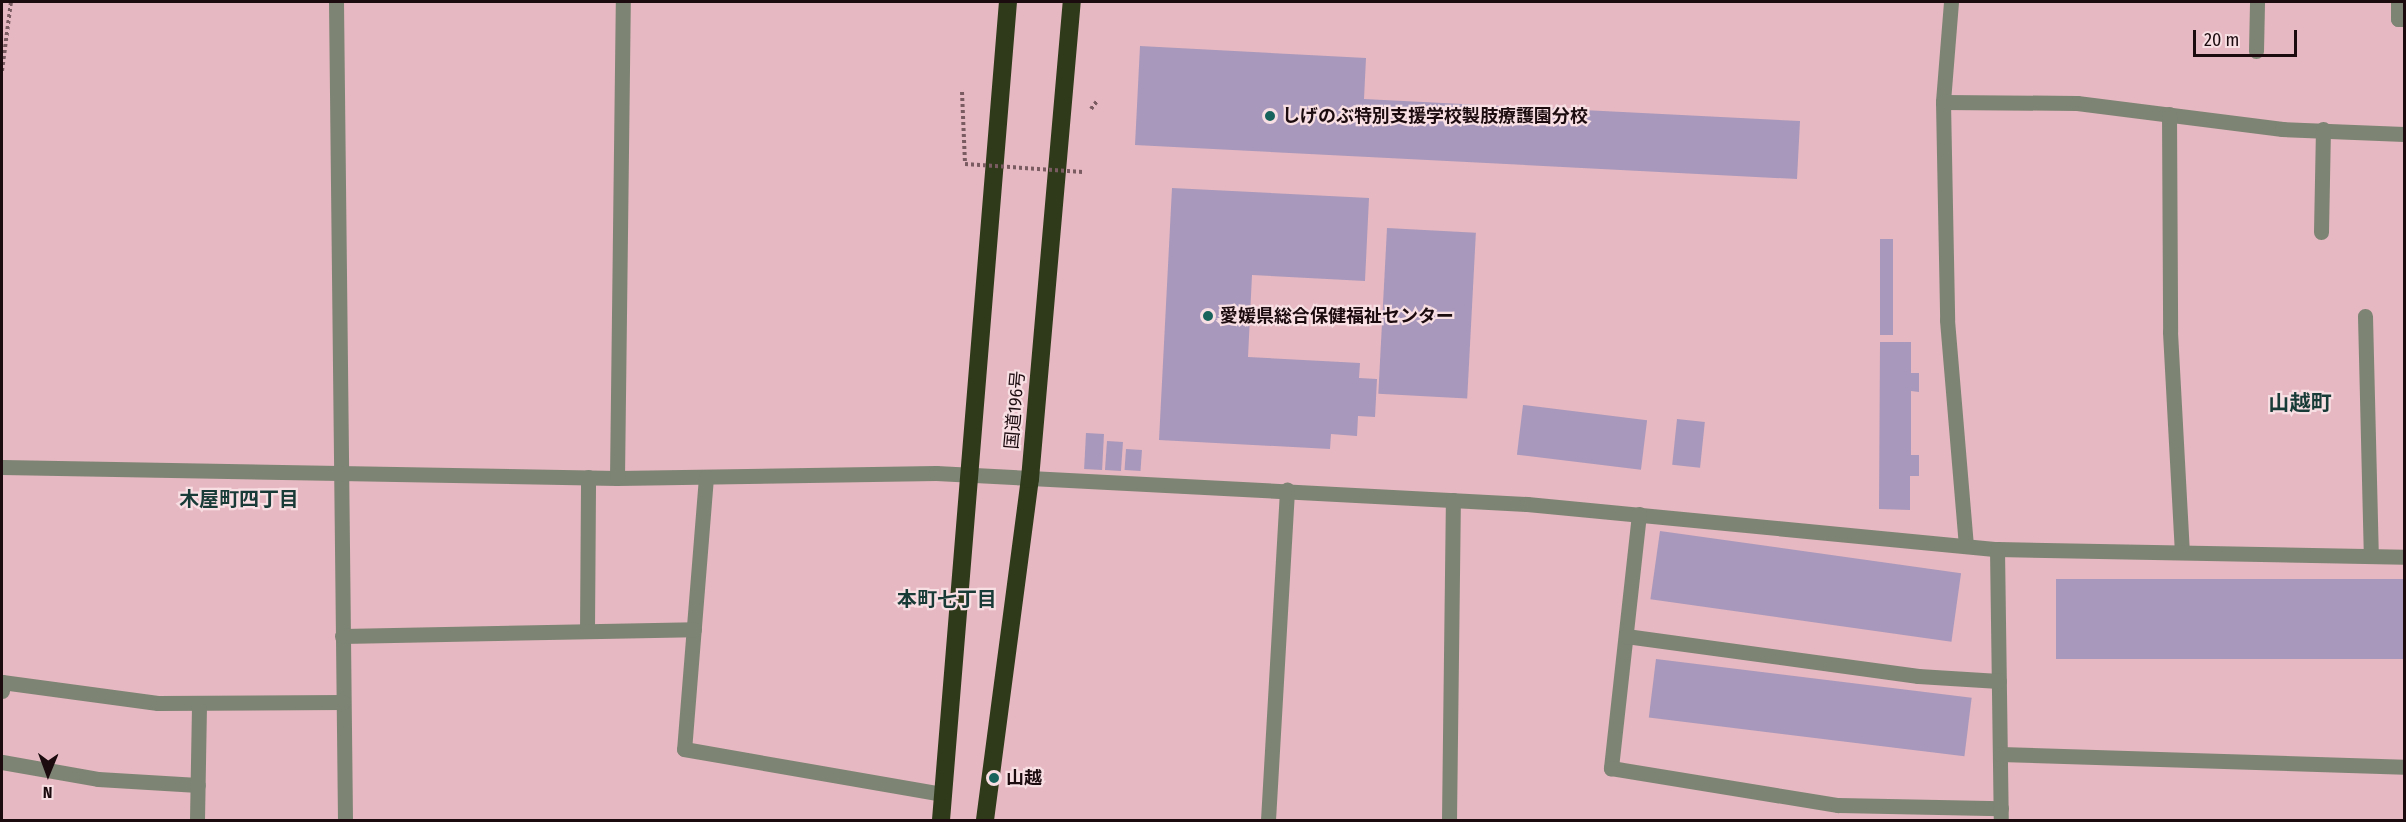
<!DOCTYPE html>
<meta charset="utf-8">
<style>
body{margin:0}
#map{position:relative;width:2406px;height:822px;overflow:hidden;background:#e6b8c1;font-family:"Fira Sans Condensed","Noto Sans JP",sans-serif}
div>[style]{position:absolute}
.building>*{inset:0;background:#a898bb;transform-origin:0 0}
.path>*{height:4px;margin-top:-2px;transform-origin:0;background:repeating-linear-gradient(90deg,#795b61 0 3px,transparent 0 6px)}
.street>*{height:15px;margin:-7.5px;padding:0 7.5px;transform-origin:7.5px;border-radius:7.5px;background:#7d8474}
.highway>*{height:18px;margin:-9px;padding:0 9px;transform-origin:9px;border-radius:9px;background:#2e3a1a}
.path-bridge>*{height:4px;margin-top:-2px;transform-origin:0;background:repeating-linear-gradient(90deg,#795b61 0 3px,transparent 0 6px)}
.dots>*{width:16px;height:16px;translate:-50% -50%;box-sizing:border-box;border:3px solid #f8dfe4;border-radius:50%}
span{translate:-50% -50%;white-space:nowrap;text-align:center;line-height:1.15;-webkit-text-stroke:4.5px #f8dfe4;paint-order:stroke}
.poi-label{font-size:18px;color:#1b0b0f;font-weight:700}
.left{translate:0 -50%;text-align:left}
.street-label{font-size:18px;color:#1b0b0f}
.neighbourhood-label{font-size:20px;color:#193b37;font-weight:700}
.quarter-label{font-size:21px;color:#193b37;font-weight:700}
.frame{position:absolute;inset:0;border:3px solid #1b0b0f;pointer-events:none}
.north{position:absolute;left:18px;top:744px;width:60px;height:60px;-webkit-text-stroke:4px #f8dfe4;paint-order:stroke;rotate:181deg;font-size:16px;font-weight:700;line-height:24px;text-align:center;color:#1b0b0f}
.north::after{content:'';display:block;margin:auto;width:21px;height:27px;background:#1b0b0f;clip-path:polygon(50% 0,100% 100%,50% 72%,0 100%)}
.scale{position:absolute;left:2193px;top:30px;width:104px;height:27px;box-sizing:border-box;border:3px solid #1b0b0f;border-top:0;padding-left:8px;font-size:18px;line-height:21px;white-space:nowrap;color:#1b0b0f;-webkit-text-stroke:4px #f8dfe4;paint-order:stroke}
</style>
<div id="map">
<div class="building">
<i style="clip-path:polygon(1140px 46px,1366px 58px,1364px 99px,1800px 121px,1797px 179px,1135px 145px)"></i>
<i style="clip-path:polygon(1172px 188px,1369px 198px,1365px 281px,1252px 275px,1248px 357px,1360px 363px,1359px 378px,1377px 379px,1375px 417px,1358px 416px,1357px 436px,1331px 434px,1330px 449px,1159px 440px)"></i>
<i style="left:1387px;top:228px;width:89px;height:166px;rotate:3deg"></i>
<i style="left:1880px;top:239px;width:13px;height:96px"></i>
<i style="clip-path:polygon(1880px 342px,1911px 342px,1911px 373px,1919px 373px,1919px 392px,1911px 391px,1911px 455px,1919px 455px,1919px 476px,1910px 476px,1910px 510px,1879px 509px)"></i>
<i style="left:1523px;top:405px;width:125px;height:50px;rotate:7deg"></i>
<i style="left:1677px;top:419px;width:28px;height:46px;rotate:6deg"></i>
<i style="left:1086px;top:433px;width:18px;height:36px;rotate:3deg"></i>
<i style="left:1107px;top:441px;width:16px;height:29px;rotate:4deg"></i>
<i style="left:1126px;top:449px;width:16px;height:21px;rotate:4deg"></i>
<i style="left:1660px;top:531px;width:304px;height:69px;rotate:8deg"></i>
<i style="left:2056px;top:579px;width:348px;height:80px"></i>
<i style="left:1656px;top:659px;width:318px;height:59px;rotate:7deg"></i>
</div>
<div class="path">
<i style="left:2px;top:71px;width:70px;rotate:-82.6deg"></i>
<i style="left:962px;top:92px;width:72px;rotate:87.6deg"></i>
<i style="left:1091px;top:109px;width:10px;rotate:-53deg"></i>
</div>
<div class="street">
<i style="left:336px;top:2px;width:818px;rotate:89.37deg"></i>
<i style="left:1951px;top:2px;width:100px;rotate:94.6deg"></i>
<i style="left:1943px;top:102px;width:218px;rotate:88.9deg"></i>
<i style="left:1947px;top:320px;width:226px;rotate:85.2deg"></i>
<i style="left:2398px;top:2px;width:17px;rotate:90deg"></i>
<i style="left:2398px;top:19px;width:6px"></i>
<i style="left:2256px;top:51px;width:49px;rotate:-88.8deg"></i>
<i style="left:1943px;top:102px;width:134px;rotate:0.4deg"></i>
<i style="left:2077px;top:103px;width:207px;rotate:7.2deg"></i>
<i style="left:2282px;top:129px;width:122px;rotate:2.3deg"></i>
<i style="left:2169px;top:114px;width:218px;rotate:89.7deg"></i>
<i style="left:2170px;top:332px;width:220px;rotate:86.9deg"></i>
<i style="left:2321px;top:232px;width:103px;rotate:-88.9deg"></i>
<i style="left:2365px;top:316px;width:240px;rotate:88.6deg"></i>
<i style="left:2px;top:467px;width:615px;rotate:1.02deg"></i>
<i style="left:617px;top:478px;width:319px;rotate:-0.9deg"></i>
<i style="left:936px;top:473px;width:592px;rotate:3deg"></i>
<i style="left:1527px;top:504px;width:472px;rotate:5.5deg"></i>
<i style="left:1997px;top:549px;width:407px;rotate:1.1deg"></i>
<i style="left:706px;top:477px;width:273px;rotate:94.6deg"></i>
<i style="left:684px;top:749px;width:263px;rotate:9.9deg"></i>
<i style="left:617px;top:478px;width:476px;rotate:-89.3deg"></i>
<i style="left:1639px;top:514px;width:256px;rotate:96.3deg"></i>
<i style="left:1611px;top:768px;width:230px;rotate:9.3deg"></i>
<i style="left:1838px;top:805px;width:163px;rotate:1.1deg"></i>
<i style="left:1997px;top:549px;width:271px;rotate:89.2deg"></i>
<i style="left:587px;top:631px;width:154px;rotate:-89.6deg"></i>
<i style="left:342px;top:636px;width:352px;rotate:-1.1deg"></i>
<i style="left:1626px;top:636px;width:295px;rotate:7.8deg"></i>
<i style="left:1918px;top:676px;width:81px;rotate:3.5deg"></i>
<i style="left:2px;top:691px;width:9px;rotate:-90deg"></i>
<i style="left:2px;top:682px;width:157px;rotate:7.7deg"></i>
<i style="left:158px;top:703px;width:185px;rotate:-0.3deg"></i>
<i style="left:2000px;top:754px;width:404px;rotate:1.8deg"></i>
<i style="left:2px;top:762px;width:97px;rotate:10deg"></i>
<i style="left:98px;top:779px;width:100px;rotate:3.4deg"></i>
<i style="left:197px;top:820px;width:115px;rotate:-89deg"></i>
<i style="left:1268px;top:820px;width:331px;rotate:-86.7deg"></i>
<i style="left:1449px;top:820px;width:320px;rotate:-89.3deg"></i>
</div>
<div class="highway">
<i style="left:941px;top:820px;width:821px;rotate:-85.32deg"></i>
<i style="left:985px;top:820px;width:344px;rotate:-82.5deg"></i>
<i style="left:1030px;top:479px;width:479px;rotate:-85deg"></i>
</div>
<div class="path-bridge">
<i style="left:965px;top:164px;width:118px;rotate:3.9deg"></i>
</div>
<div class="dots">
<i style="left:1270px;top:116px;background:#18645d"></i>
<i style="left:1208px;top:316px;background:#18645d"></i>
<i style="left:994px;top:778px;background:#18645d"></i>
</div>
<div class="poi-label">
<span class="left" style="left:1282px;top:116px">しげのぶ特別支援学校製肢療護園分校</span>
<span class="left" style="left:1220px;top:316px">愛媛県総合保健福祉センター</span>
<span class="left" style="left:1006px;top:778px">山越</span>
</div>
<div class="street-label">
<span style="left:1015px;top:410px;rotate:-85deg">国道196号</span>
</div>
<div class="neighbourhood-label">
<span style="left:239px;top:499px">木屋町四丁目</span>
<span style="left:947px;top:599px">本町七丁目</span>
</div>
<div class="quarter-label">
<span style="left:2300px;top:403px">山越町</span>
</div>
<div class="frame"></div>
<div class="north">N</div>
<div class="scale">20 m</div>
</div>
